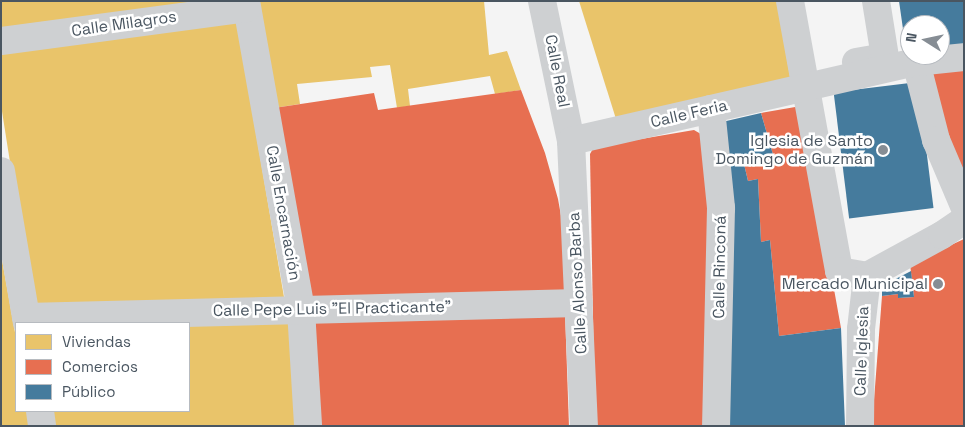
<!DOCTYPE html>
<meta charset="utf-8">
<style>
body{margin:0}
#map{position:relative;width:965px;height:427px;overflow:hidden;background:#f4f4f4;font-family:"Space Grotesk",sans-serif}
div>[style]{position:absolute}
.homes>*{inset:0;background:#e9c46a}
.shops>*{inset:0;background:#e76f51;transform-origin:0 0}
.public>*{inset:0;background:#457b9d;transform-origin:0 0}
.minor>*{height:28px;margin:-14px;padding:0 14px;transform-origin:14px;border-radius:14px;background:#ced0d2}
.dots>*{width:14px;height:14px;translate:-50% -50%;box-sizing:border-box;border:2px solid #fff;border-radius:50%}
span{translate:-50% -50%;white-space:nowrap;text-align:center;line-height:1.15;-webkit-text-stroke:5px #fff;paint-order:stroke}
.street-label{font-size:16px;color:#4a5661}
.poi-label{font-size:16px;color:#4a5661}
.right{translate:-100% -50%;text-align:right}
.frame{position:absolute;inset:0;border:2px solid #4a5661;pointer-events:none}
.legend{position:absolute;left:15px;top:322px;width:175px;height:90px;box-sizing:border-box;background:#fff;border:1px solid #b7bbc0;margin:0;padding:6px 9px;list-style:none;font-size:15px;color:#4a5661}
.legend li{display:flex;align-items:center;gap:10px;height:25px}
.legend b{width:25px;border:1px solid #b7bbc0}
.north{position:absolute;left:900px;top:15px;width:50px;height:50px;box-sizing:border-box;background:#fff;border:1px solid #b7bbc0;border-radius:50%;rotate:280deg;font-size:14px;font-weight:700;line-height:20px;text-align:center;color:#4a5661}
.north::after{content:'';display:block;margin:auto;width:18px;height:22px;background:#868d94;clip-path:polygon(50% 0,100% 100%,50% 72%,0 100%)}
</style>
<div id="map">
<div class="homes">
<i style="clip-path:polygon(1px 1px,232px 1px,1px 33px)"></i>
<i style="clip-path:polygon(255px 1px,484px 1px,489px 55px,507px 51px,521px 90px,495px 94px,490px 76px,408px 89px,410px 106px,397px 108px,390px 65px,370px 67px,372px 77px,297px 84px,300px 104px,274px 108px)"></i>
<i style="clip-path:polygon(579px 1px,777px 1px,791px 82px,616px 119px)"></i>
<i style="clip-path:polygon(237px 21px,285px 303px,33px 308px,1px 105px,1px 50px)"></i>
<i style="clip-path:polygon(1px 254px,16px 338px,16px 411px,28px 411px,31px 426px,1px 426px)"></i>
<i style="clip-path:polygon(291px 319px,300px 426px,53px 426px,51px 411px,189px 411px,189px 323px)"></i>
</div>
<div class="shops">
<i style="clip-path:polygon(964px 66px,964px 180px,944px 135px,929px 69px)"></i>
<i style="clip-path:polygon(521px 90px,545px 153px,558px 199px,565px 238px,565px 297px,310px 304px,274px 108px,374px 93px,378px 110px)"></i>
<i style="clip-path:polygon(801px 106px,841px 328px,779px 336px,770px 240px,761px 242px,758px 179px,748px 181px,744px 164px,774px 158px,761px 113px)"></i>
<i style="clip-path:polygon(694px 130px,706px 137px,712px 192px,706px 426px,595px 426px,590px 154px,594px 147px)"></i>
<i style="clip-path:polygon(964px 239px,964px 426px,872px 426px,882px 296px,898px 294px,898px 298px,914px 297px,910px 264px)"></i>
<i style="left:565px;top:312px;width:114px;height:250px;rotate:88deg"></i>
</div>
<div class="public">
<i style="clip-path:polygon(899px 1px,964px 1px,964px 46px,940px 48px,940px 25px,910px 25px,910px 50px,906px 50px)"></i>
<i style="left:918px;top:82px;width:127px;height:85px;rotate:83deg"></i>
<i style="clip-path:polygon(761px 113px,774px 158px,744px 164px,748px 181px,758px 179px,761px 242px,770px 240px,779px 336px,841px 328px,845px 426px,726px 426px,722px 122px)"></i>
<i style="clip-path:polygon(911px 271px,914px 297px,898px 298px,898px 294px,882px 296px,882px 286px)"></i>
</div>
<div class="minor">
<i style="left:246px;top:1px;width:314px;rotate:79.9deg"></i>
<i style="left:301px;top:310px;width:116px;rotate:86.5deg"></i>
<i style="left:542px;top:1px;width:143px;rotate:78.3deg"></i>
<i style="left:571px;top:141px;width:285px;rotate:87.4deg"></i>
<i style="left:790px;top:1px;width:274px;rotate:79.7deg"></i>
<i style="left:839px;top:271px;width:28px;rotate:10deg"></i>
<i style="left:1px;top:41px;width:248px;rotate:-7.6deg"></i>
<i style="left:856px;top:62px;width:29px;rotate:-10deg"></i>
<i style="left:885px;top:57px;width:57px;rotate:-99.1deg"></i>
<i style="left:916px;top:62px;width:81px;rotate:75.6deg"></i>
<i style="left:936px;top:140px;width:72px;rotate:67deg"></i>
<i style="left:711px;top:109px;width:100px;rotate:84.2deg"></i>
<i style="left:721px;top:208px;width:218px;rotate:91.3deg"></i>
<i style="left:571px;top:141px;width:354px;rotate:-12.9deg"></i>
<i style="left:916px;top:62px;width:48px;rotate:-5.9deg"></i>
<i style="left:1px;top:171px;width:154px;rotate:80.3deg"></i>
<i style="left:26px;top:317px;width:553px;rotate:-1.45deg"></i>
<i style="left:40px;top:411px;width:15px;rotate:82deg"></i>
<i style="left:860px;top:426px;width:97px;rotate:-89.4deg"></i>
<i style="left:861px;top:329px;width:53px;rotate:-83.5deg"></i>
<i style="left:867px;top:276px;width:85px;rotate:-28.7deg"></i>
<i style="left:942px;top:235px;width:27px;rotate:-34deg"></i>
</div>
<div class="dots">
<i style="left:883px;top:150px;background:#868d94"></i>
<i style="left:938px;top:284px;background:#868d94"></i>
</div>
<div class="street-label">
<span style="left:124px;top:24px;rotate:-8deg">Calle Milagros</span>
<span style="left:557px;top:71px;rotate:79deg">Calle Real</span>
<span style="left:689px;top:114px;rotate:-13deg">Calle Feria</span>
<span style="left:283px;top:213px;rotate:80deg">Calle Encarnación</span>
<span style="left:720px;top:267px;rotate:-89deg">Calle Rinconá</span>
<span style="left:578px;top:283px;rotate:-93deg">Calle Alonso Barba</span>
<span style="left:332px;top:309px;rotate:-1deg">Calle Pepe Luis "El Practicante"</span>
<span style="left:862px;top:351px;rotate:-88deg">Calle Iglesia</span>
</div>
<div class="poi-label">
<span class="right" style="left:873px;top:150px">Iglesia de Santo<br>Domingo de Guzmán</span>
<span class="right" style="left:928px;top:284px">Mercado Municipal</span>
</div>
<div class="frame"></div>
<ul class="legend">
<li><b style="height:14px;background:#e9c46a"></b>Viviendas</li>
<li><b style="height:14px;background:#e76f51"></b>Comercios</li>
<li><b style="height:14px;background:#457b9d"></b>Público</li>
</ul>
<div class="north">N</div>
</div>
